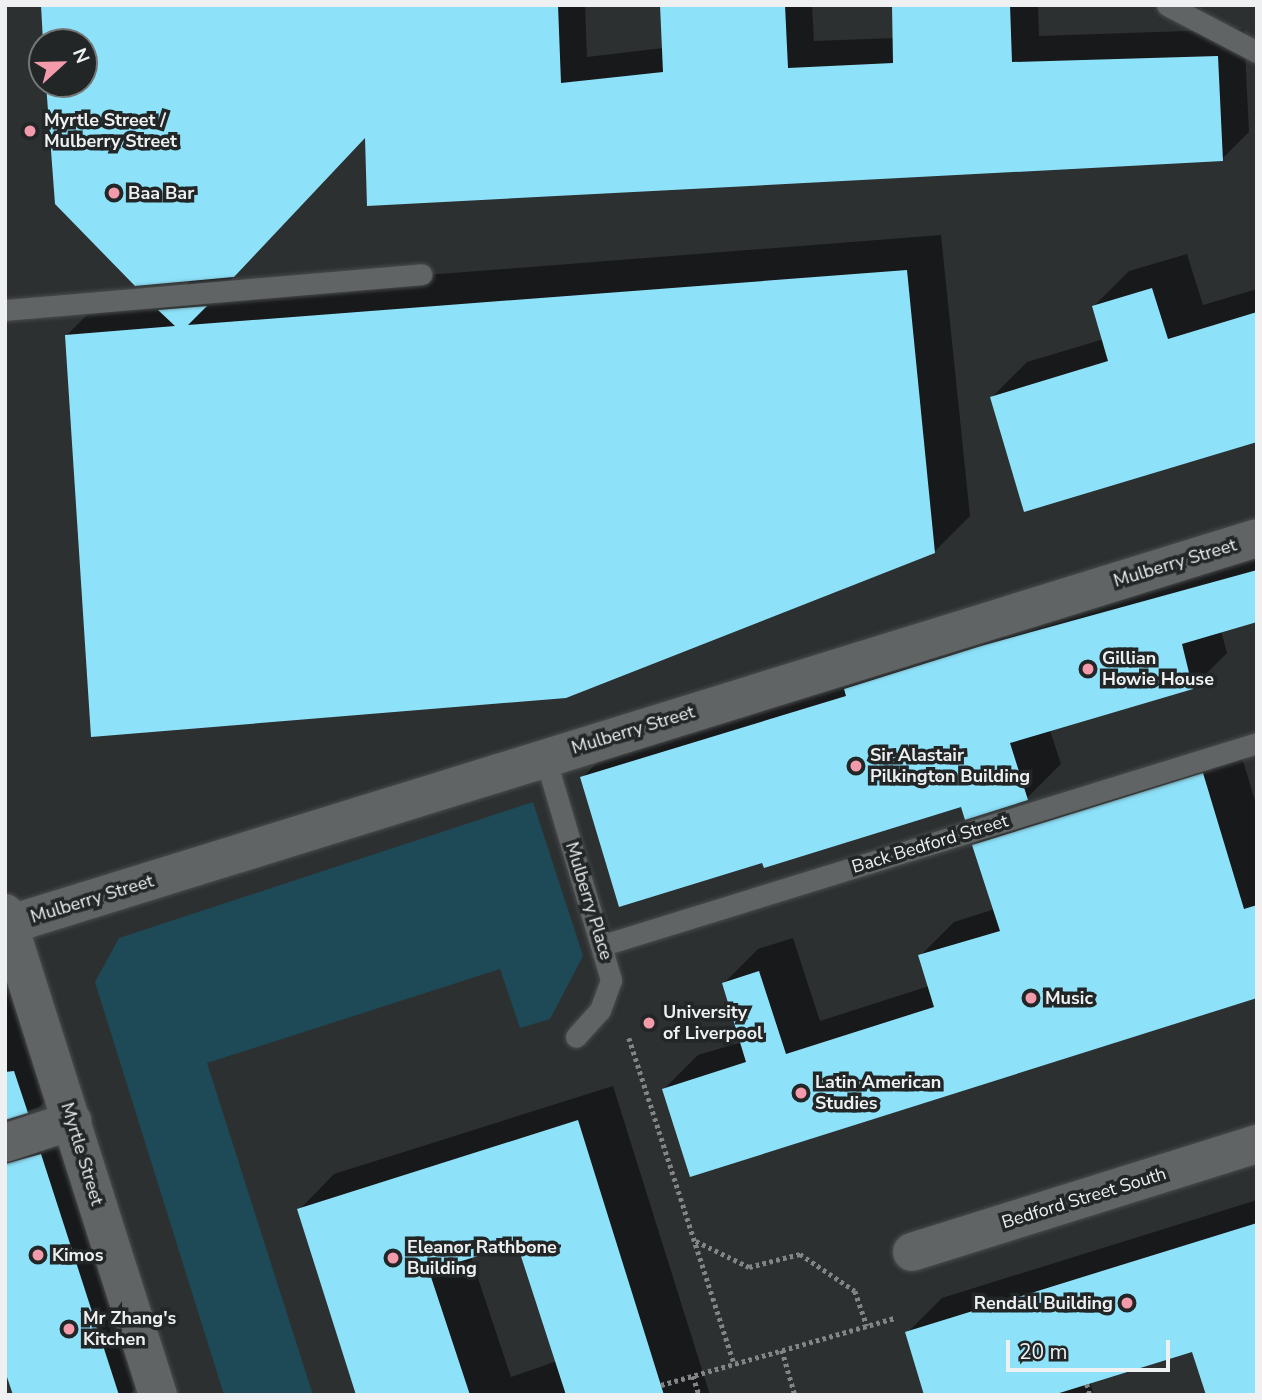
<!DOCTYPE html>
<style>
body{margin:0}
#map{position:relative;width:1262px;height:1400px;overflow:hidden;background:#2d3031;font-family:"Nunito Sans",sans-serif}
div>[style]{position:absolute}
.green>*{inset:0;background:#1d4a56}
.shadow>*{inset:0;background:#0007}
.building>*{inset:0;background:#8de2fa}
.path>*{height:4.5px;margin-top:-2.25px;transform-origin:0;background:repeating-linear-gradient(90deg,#828485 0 3.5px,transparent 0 7px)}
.roads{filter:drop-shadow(0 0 2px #494c4d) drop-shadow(0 0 2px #494c4d)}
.service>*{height:21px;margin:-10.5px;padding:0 10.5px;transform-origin:10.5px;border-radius:10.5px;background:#606465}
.minor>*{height:38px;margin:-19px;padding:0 19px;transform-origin:19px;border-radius:19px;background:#606465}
.tertiary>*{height:38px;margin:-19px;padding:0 19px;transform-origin:19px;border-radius:19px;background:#606465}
.dots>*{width:19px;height:19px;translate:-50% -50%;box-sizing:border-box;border:4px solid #232627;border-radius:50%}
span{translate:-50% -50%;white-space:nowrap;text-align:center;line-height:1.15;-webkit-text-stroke:7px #232627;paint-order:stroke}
.poi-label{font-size:18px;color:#eef0f1;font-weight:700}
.left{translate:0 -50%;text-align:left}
.right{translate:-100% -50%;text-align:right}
.street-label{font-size:18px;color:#eef0f1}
.frame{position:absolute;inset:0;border:7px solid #eef0f1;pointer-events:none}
.north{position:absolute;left:28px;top:28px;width:70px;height:70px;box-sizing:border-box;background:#232627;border:2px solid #747778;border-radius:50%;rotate:68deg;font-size:19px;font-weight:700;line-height:28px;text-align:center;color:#eef0f1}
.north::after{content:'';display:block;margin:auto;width:24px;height:32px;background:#f39aab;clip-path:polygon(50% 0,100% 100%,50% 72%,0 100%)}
.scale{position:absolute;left:1006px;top:1340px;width:164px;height:32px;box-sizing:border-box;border:4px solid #eef0f1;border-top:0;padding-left:9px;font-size:21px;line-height:24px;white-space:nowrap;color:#eef0f1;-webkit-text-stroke:5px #232627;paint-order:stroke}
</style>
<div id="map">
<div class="green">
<i style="clip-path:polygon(533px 802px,583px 956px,550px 1019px,520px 1028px,500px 969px,207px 1063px,313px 1395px,224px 1395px,95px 982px,119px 938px)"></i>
</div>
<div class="shadow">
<i style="clip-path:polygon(43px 5px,585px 5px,587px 57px,663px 48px,662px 5px,812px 5px,814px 41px,894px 38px,894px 5px,1038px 5px,1039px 36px,1244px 29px,1249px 132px,1222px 159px,366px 136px,220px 291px,941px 235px,970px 516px,934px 552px,67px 335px,102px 300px,176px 295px,192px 279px,49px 84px,84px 84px,84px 42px,46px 42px)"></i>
<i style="clip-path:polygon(1187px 254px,1203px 305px,1257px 289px,1257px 441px,992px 397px,1027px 362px,1104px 339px,1094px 306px,1129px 271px)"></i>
<i style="clip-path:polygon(1257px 545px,1257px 621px,1221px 631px,1227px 653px,1193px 687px,1050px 730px,1061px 764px,1027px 798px,962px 805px,763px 860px,582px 778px,616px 743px)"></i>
<i style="clip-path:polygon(1237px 741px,1257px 807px,1257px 997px,664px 1089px,698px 1055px,742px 1042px,724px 983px,758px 949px,793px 938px,820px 1021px,929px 986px,920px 956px,954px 922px,995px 909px,974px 845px,1009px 811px)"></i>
<i style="clip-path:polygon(5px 952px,62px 1084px,39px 1107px,7px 1119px,6px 1126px,64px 1133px,144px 1380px,129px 1395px,14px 1395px,5px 1365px)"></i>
<i style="clip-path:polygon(evenodd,613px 1086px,710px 1395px,358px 1395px,299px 1210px,334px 1174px,613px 1086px,518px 1242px,557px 1361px,511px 1377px,471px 1257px,518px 1242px)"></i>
<i style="clip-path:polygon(1257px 1200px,1257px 1395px,1193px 1350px,1090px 1382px,1094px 1395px,926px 1395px,907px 1333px,942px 1298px)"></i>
</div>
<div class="building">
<i style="clip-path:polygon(41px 5px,558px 5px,561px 83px,663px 72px,660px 5px,785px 5px,788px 68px,893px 63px,892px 5px,1010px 5px,1012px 62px,1218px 56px,1223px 161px,367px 206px,365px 138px,234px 277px,135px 286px,55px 204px,46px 84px,84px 84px,84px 42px,43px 42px)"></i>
<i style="clip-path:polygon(907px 270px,935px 553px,566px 698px,91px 737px,65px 335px,175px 326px,158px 310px,207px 306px,188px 325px)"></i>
<i style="clip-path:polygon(1152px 288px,1168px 339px,1257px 312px,1257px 442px,1024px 512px,990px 397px,1108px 361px,1092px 306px)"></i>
<i style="clip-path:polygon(1257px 570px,1257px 622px,1182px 644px,1193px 689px,1010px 743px,1028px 800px,965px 820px,961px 807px,764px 868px,762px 863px,619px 907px,580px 777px,846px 696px,844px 689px,981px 646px)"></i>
<i style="clip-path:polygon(1203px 773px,1244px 909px,1257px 905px,1257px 998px,690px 1177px,662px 1089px,746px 1062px,722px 983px,759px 971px,786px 1054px,934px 1007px,918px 955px,1000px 931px,972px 845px)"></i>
<i style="clip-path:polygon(14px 1071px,28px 1113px,5px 1120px,5px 1072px)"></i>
<i style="clip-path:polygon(578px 1120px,664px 1395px,566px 1395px,517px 1244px,429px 1271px,470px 1395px,356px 1395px,297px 1209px)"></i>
<i style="clip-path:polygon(41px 1154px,119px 1395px,13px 1395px,5px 1371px,5px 1164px)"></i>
<i style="clip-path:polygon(1257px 1223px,1257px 1395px,1206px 1395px,1192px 1352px,1053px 1395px,924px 1395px,905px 1332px)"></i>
</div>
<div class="path">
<i style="left:629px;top:1038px;width:342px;rotate:72.1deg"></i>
<i style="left:696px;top:1241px;width:59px;rotate:26.1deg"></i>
<i style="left:749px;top:1267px;width:53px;rotate:-14.3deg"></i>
<i style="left:800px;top:1254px;width:66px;rotate:33.9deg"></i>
<i style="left:855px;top:1291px;width:37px;rotate:71deg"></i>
<i style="left:782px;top:1350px;width:47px;rotate:73.9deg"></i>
<i style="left:693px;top:1376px;width:20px;rotate:72deg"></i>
<i style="left:1087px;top:1384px;width:11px;rotate:75deg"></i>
<i style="left:661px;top:1385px;width:243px;rotate:-16deg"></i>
</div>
<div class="roads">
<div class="service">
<i style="left:1167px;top:5px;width:102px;rotate:27.6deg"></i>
<i style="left:5px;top:310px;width:418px;rotate:-4.9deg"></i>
<i style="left:545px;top:757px;width:233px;rotate:73.5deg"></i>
<i style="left:611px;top:980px;width:32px;rotate:110deg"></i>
<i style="left:600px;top:1010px;width:36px;rotate:132deg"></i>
<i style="left:603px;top:945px;width:684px;rotate:-17.16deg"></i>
</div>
<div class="minor">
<i style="left:11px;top:924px;width:1304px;rotate:-17.21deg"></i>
<i style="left:5px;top:1143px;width:71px;rotate:-18.2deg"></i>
<i style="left:912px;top:1252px;width:362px;rotate:-17.4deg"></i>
</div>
<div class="tertiary">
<i style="left:5px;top:913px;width:506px;rotate:72.39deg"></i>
</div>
</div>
<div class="dots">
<i style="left:30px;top:131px;background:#f39aab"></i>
<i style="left:114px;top:193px;background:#f39aab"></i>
<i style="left:1088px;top:669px;background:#f39aab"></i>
<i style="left:856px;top:766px;background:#f39aab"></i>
<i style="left:1031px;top:998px;background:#f39aab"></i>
<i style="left:649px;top:1023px;background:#f39aab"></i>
<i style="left:801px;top:1093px;background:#f39aab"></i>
<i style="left:38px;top:1255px;background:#f39aab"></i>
<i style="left:393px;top:1258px;background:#f39aab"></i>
<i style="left:1127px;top:1303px;background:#f39aab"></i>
<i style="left:69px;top:1329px;background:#f39aab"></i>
</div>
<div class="poi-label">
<span class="left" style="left:44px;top:131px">Myrtle Street /<br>Mulberry Street</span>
<span class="left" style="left:128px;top:193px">Baa Bar</span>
<span class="left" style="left:1102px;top:669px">Gillian<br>Howie House</span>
<span class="left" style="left:870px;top:766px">Sir Alastair<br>Pilkington Building</span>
<span class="left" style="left:1045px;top:998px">Music</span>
<span class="left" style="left:663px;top:1023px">University<br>of Liverpool</span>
<span class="left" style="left:815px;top:1093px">Latin American<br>Studies</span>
<span class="left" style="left:407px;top:1258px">Eleanor Rathbone<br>Building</span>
<span class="left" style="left:52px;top:1255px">Kimos</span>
<span class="right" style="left:1113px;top:1303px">Rendall Building</span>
<span class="left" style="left:83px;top:1329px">Mr Zhang's<br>Kitchen</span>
</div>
<div class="street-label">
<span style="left:1175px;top:563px;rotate:-17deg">Mulberry Street</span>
<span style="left:633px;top:730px;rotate:-17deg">Mulberry Street</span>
<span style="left:930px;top:844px;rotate:-17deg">Back Bedford Street</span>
<span style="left:92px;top:899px;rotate:-17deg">Mulberry Street</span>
<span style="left:589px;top:901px;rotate:73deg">Mulberry Place</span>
<span style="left:82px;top:1154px;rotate:73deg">Myrtle Street</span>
<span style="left:1084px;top:1198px;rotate:-17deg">Bedford Street South</span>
</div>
<div class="frame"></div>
<div class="north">N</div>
<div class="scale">20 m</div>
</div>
